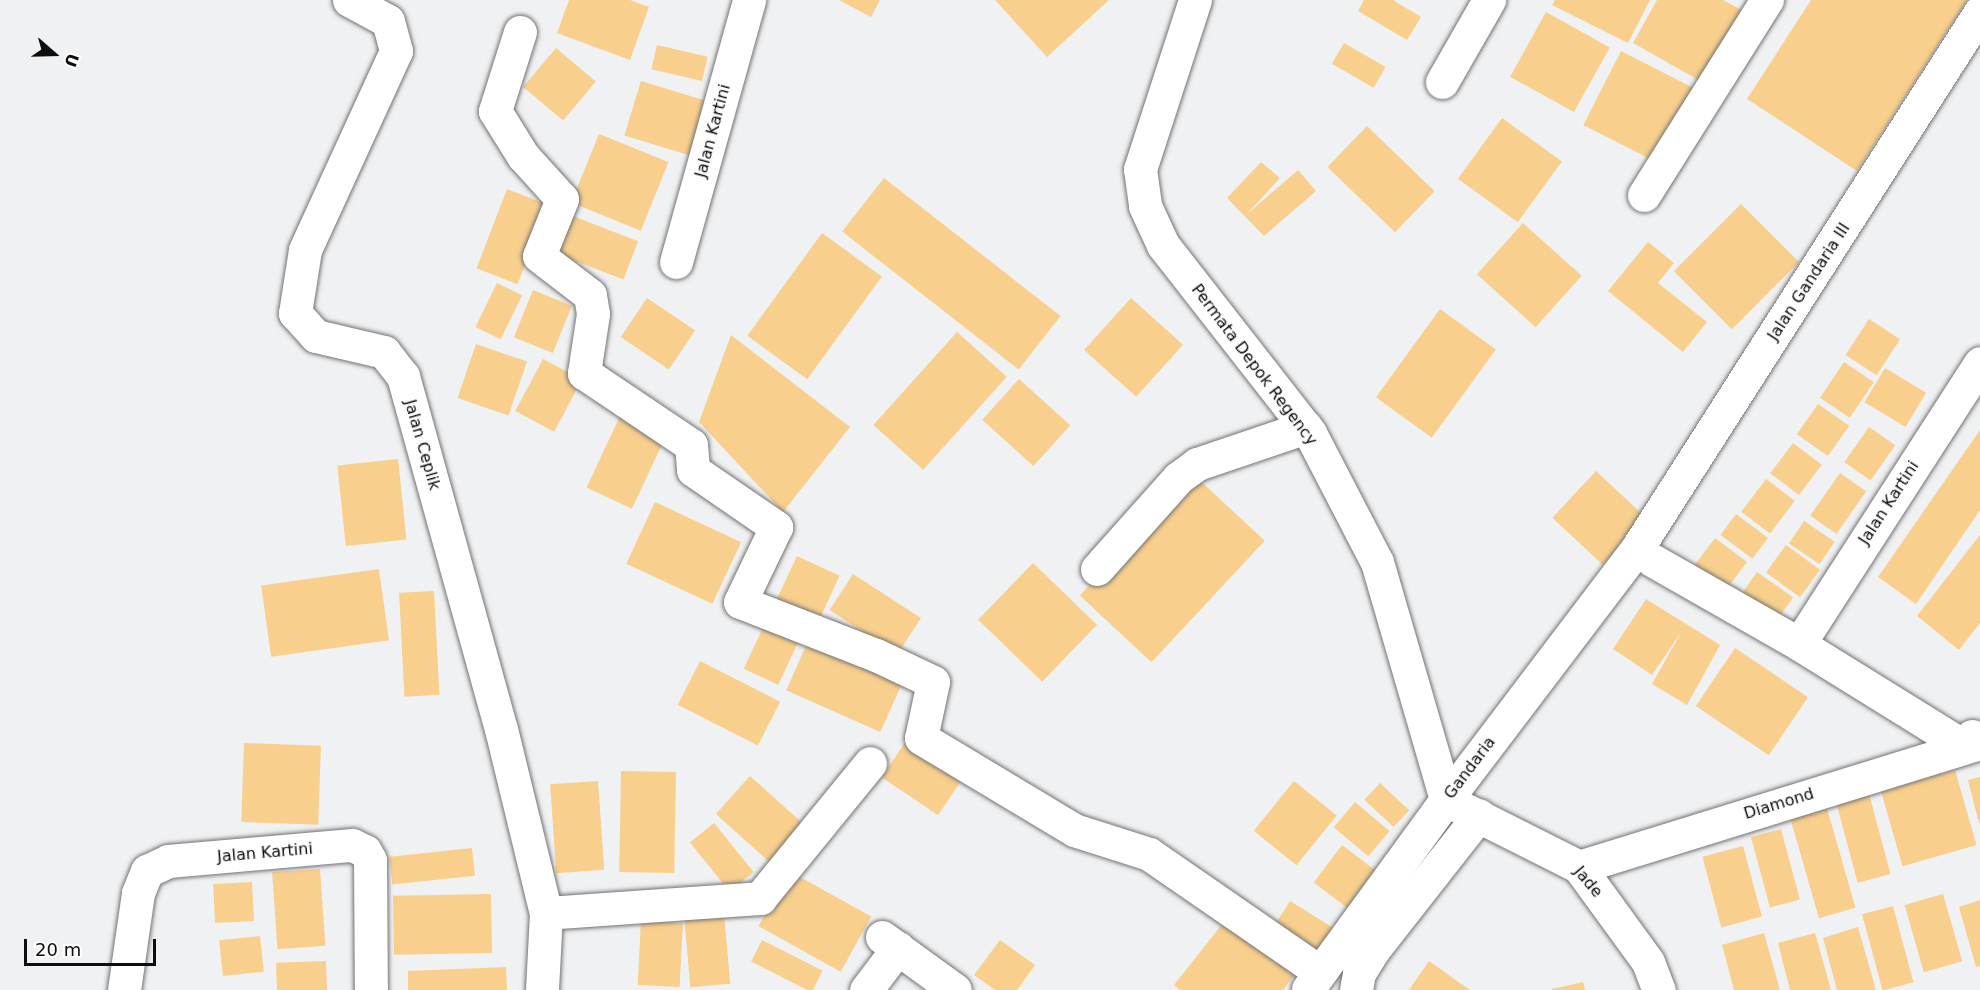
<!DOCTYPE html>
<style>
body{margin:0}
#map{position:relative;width:1980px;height:990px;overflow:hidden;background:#f0f1f2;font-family:"DejaVu Sans",sans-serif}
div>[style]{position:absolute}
.building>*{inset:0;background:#f9cf8d;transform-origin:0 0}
.roads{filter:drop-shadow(0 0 2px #737375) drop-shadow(0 0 2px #737375)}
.minor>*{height:33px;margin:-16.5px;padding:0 16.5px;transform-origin:16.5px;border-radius:16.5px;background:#fff}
span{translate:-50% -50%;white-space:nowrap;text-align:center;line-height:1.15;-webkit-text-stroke:4.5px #fefeff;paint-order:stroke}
.street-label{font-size:16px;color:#0d0d0e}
.north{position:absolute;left:24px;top:24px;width:60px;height:60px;-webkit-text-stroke:4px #fefeff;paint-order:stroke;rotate:110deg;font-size:16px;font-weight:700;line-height:24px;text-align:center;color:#0d0d0e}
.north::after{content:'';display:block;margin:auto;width:21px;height:27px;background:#0d0d0e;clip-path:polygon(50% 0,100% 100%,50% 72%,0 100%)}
.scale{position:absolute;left:24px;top:939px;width:132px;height:27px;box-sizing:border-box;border:3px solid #0d0d0e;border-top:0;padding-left:8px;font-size:18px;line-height:21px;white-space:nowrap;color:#0d0d0e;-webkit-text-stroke:4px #fefeff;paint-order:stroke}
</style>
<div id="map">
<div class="building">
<i style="clip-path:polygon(569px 0,630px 0,649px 7px,630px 60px,557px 33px)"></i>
<i style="clip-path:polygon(839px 0,880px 0,871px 17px)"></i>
<i style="clip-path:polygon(995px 0,1109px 0,1047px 57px)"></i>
<i style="clip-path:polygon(1364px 0,1393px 0,1421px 17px,1407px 40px,1358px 11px)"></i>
<i style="clip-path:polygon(1555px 0,1650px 0,1628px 43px,1552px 5px)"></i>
<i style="clip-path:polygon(1657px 0,1723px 0,1749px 14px,1709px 86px,1633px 43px)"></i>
<i style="clip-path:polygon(1811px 0,1967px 0,1857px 171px,1747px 99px)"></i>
<i style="left:1546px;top:12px;width:73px;height:74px;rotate:29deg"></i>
<i style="left:1344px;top:43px;width:48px;height:24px;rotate:30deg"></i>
<i style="left:657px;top:45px;width:52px;height:25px;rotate:13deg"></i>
<i style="left:556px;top:48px;width:52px;height:51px;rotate:40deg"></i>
<i style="left:1621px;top:51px;width:82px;height:83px;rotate:27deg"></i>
<i style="left:641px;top:81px;width:73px;height:57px;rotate:17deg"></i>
<i style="left:1502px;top:118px;width:74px;height:75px;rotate:36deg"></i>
<i style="left:1367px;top:126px;width:94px;height:57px;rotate:44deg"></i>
<i style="left:599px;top:134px;width:75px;height:74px;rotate:22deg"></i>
<i style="clip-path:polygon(1261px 162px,1280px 178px,1247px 214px,1298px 170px,1316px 191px,1264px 236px,1227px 198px)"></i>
<i style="left:884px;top:178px;width:224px;height:68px;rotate:38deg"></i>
<i style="left:507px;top:189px;width:44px;height:85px;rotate:21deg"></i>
<i style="left:1741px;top:204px;width:82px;height:95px;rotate:45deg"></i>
<i style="left:570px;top:215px;width:73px;height:41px;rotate:21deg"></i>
<i style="left:1523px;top:223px;width:79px;height:69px;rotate:42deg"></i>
<i style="left:822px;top:233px;width:74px;height:127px;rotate:36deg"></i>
<i style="clip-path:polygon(1648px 242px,1674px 263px,1658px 283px,1707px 322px,1683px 352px,1608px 291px)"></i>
<i style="left:497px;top:283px;width:28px;height:49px;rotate:26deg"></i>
<i style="left:533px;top:290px;width:42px;height:51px;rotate:22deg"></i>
<i style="left:647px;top:298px;width:58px;height:47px;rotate:34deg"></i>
<i style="left:1131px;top:298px;width:70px;height:70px;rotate:42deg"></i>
<i style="left:1440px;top:309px;width:69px;height:109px;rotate:36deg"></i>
<i style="left:1869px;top:319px;width:37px;height:43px;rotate:33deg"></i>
<i style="left:957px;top:332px;width:67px;height:125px;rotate:42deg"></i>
<i style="clip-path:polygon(731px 335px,850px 427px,783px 512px,699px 422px)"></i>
<i style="left:476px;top:344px;width:54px;height:57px;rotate:19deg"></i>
<i style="left:543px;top:359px;width:44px;height:59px;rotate:28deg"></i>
<i style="left:1844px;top:362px;width:36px;height:43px;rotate:34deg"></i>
<i style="left:1885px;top:368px;width:48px;height:40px;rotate:31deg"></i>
<i style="left:1019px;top:379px;width:69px;height:55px;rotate:42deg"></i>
<i style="left:1818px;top:404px;width:38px;height:37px;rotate:35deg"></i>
<i style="left:620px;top:416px;width:50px;height:79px;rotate:25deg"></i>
<i style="left:1869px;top:427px;width:32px;height:43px;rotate:35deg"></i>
<i style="clip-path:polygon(1980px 430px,1980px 510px,1916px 604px,1878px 577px)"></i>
<i style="left:1793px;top:443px;width:36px;height:38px;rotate:37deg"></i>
<i style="left:398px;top:459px;width:81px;height:61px;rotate:84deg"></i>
<i style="left:1596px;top:471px;width:69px;height:64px;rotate:43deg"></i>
<i style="left:1840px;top:473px;width:32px;height:52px;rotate:35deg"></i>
<i style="left:1193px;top:474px;width:98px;height:166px;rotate:43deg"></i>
<i style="left:1766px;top:479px;width:36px;height:41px;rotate:37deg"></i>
<i style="left:655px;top:502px;width:95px;height:68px;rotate:25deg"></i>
<i style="left:1736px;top:514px;width:40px;height:26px;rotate:37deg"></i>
<i style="left:1804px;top:521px;width:37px;height:27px;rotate:34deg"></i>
<i style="clip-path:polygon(1980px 535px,1980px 623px,1959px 650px,1917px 616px)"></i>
<i style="left:1715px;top:538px;width:40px;height:34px;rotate:37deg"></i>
<i style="left:1786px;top:545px;width:42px;height:34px;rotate:36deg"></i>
<i style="left:797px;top:556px;width:47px;height:55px;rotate:25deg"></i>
<i style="left:1033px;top:563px;width:89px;height:79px;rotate:44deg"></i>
<i style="left:379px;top:569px;width:72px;height:119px;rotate:82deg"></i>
<i style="left:1757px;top:572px;width:44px;height:27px;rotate:35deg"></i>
<i style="left:853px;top:574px;width:81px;height:43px;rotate:33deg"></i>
<i style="left:434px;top:591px;width:104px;height:35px;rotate:87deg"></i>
<i style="clip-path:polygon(1646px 599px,1720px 645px,1687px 705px,1652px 684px,1682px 631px,1652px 675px,1613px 649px)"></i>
<i style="left:767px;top:619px;width:38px;height:55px;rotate:25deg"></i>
<i style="left:809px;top:639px;width:103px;height:56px;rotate:24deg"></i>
<i style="left:1735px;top:648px;width:88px;height:70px;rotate:34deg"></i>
<i style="left:700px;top:661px;width:90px;height:49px;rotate:27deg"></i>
<i style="left:244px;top:743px;width:77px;height:79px;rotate:2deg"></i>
<i style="left:904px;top:744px;width:68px;height:40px;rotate:34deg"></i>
<i style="left:1955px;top:770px;width:78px;height:77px;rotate:74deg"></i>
<i style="left:621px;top:771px;width:55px;height:101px;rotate:1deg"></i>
<i style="left:750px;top:776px;width:74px;height:51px;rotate:42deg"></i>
<i style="clip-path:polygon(1980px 777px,1980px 822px,1979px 823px,1968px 780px)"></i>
<i style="left:598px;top:781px;width:89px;height:48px;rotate:86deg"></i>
<i style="left:1294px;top:781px;width:55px;height:64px;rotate:39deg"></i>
<i style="left:1380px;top:783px;width:40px;height:23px;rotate:43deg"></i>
<i style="left:1868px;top:790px;width:87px;height:34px;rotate:75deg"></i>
<i style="left:1355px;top:802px;width:45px;height:33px;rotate:40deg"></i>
<i style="left:1826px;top:805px;width:107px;height:38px;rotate:74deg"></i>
<i style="left:714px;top:823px;width:63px;height:31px;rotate:51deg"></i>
<i style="left:1781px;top:829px;width:73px;height:31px;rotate:75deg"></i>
<i style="left:1342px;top:845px;width:43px;height:47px;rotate:37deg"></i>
<i style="left:1743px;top:846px;width:73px;height:42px;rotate:75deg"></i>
<i style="left:472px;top:848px;width:28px;height:83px;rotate:84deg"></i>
<i style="left:320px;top:869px;width:77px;height:48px;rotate:86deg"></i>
<i style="left:789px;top:871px;width:94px;height:63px;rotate:29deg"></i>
<i style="left:252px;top:882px;width:39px;height:39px;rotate:87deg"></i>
<i style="left:491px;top:894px;width:59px;height:98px;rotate:89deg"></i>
<i style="left:1943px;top:894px;width:70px;height:40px;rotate:74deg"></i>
<i style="clip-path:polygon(1980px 900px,1980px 966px,1976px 967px,1959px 907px)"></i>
<i style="left:1290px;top:901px;width:52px;height:29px;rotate:32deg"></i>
<i style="left:1893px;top:906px;width:79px;height:32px;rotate:75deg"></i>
<i style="left:724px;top:913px;width:71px;height:40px;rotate:85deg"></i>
<i style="clip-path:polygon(1227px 918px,1295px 974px,1283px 990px,1180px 990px,1174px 985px)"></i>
<i style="left:641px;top:921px;width:42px;height:64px;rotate:3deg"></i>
<i style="clip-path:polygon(1858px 927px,1876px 990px,1837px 990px,1823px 938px)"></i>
<i style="clip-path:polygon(1764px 933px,1780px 990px,1734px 990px,1722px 945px)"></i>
<i style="clip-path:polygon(1815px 933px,1831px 990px,1790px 990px,1778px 943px)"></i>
<i style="left:260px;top:936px;width:36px;height:41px;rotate:84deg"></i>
<i style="left:762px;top:940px;width:68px;height:24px;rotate:27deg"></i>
<i style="clip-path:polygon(1000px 940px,1035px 965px,1017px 990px,995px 990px,974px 975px)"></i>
<i style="left:326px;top:961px;width:29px;height:50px;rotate:88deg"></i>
<i style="clip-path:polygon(1429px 961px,1460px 983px,1470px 990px,1409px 990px)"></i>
<i style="clip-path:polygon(506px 967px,507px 990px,408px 990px,408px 971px)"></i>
<i style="clip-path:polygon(1583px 982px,1585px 990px,1552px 990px,1552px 989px)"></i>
</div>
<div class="roads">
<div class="minor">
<i style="left:349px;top:0;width:44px;rotate:28.3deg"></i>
<i style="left:388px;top:21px;width:31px;rotate:75deg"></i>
<i style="left:396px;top:51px;width:219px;rotate:114.6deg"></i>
<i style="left:305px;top:250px;width:64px;rotate:99deg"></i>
<i style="left:295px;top:313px;width:31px;rotate:48deg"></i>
<i style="left:316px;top:336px;width:70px;rotate:13.2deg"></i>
<i style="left:384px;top:352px;width:31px;rotate:52deg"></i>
<i style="left:403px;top:376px;width:366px;rotate:74.5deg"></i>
<i style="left:501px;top:729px;width:189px;rotate:76.3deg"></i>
<i style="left:546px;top:913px;width:77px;rotate:93deg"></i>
<i style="left:1195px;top:0;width:178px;rotate:108deg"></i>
<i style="left:1140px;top:169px;width:37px;rotate:82deg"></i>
<i style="left:1145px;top:206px;width:43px;rotate:65.2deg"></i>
<i style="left:1163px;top:245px;width:239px;rotate:52deg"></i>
<i style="left:1310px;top:433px;width:145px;rotate:62.6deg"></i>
<i style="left:1377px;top:562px;width:248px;rotate:73.8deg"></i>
<i style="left:520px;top:32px;width:83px;rotate:107.6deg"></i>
<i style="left:495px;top:111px;width:53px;rotate:58.1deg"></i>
<i style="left:523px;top:156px;width:58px;rotate:47.8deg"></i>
<i style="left:562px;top:199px;width:61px;rotate:112deg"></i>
<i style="left:539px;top:256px;width:64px;rotate:37.4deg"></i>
<i style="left:590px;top:295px;width:19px;rotate:81deg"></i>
<i style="left:593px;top:314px;width:60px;rotate:98.7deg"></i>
<i style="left:584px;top:373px;width:129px;rotate:33.9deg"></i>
<i style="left:691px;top:445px;width:25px;rotate:85deg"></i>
<i style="left:693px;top:470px;width:101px;rotate:34.5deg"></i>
<i style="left:776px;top:527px;width:83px;rotate:115.6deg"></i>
<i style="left:740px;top:602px;width:146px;rotate:21.3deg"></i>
<i style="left:876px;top:655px;width:63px;rotate:25.3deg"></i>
<i style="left:933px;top:682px;width:57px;rotate:102.1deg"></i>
<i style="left:921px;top:738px;width:179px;rotate:31deg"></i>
<i style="left:1074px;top:830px;width:79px;rotate:17.7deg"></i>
<i style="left:1149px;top:854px;width:208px;rotate:34.6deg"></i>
<i style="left:1442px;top:82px;width:95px;rotate:-60.2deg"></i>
<i style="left:1644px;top:195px;width:231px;rotate:-57.8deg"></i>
<i style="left:676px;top:262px;width:272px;rotate:-74.4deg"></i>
<i style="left:1652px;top:560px;width:169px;rotate:29.7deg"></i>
<i style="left:1799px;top:644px;width:195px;rotate:31.8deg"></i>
<i style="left:1965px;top:747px;width:13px;rotate:-58deg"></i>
<i style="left:1097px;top:569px;width:122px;rotate:-48.3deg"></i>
<i style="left:1178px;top:478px;width:24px;rotate:-36deg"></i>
<i style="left:1197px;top:464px;width:115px;rotate:-18.7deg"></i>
<i style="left:1799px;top:644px;width:334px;rotate:-57.2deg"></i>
<i style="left:1446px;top:800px;width:149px;rotate:26.7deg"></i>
<i style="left:1579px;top:867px;width:117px;rotate:54deg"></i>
<i style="left:1648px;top:962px;width:30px;rotate:69deg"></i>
<i style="left:1579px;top:867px;width:420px;rotate:-17.2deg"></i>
<i style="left:546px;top:913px;width:215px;rotate:-4deg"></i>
<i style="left:760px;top:898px;width:174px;rotate:-50.8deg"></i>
<i style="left:882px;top:937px;width:90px;rotate:36deg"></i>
<i style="left:1308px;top:989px;width:234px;rotate:-53.9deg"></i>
<i style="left:1446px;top:800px;width:314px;rotate:-52.8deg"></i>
<i style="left:1636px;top:550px;width:639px;rotate:-57.4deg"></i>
<i style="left:124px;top:990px;width:98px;rotate:-81.8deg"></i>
<i style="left:138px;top:893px;width:24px;rotate:-68deg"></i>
<i style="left:147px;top:871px;width:23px;rotate:-25deg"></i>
<i style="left:168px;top:861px;width:185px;rotate:-5deg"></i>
<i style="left:352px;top:845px;width:14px;rotate:25deg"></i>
<i style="left:365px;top:851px;width:10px;rotate:61deg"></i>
<i style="left:370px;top:860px;width:130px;rotate:89.6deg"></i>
<i style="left:866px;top:990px;width:53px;rotate:-52.7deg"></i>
<i style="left:1356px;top:990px;width:17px;rotate:-80deg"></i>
<i style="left:1359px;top:973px;width:28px;rotate:-58deg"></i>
<i style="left:1374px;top:949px;width:170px;rotate:-51.9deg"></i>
</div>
</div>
<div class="street-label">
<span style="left:713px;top:131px;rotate:-75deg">Jalan Kartini</span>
<span style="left:1809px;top:282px;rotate:-57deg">Jalan Gandaria III</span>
<span style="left:1254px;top:365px;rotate:53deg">Permata Depok Regency</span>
<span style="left:422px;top:445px;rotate:74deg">Jalan Ceplik</span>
<span style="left:1889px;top:503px;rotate:-57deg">Jalan Kartini</span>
<span style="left:1470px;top:768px;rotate:-53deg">Gandaria</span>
<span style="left:1779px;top:804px;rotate:-17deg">Diamond</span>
<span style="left:265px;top:853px;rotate:-5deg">Jalan Kartini</span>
<span style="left:1588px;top:882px;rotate:50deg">Jade</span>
</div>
<div class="north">U</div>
<div class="scale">20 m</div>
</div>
